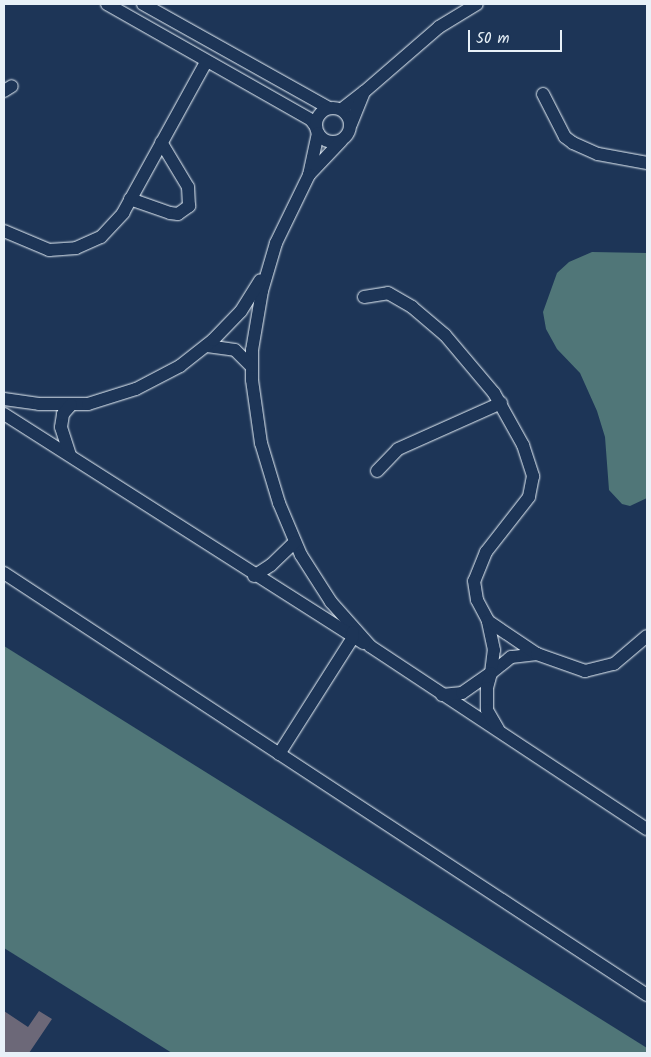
<!DOCTYPE html>
<style>
body{margin:0}
#map{position:relative;width:651px;height:1057px;overflow:hidden;background:#1d3557;font-family:Kalam,sans-serif}
div>[style]{position:absolute}
.green>*{inset:0;background:#507678}
.building>*{inset:0;background:#6c6878}
.roads{filter:drop-shadow(0 0 1px #e8f1f8) drop-shadow(0 0 1px #e8f1f8)}
.minor>*{height:12px;margin:-6px;padding:0 6px;transform-origin:6px;border-radius:6px;background:#1d3557}
.minor>.ring{margin:-6px;padding:0;box-sizing:content-box;background:none;border:12px solid #1d3557;border-radius:50%}
span{translate:-50% -50%;white-space:nowrap;text-align:center;line-height:1.15;-webkit-text-stroke:4px #1d3557;paint-order:stroke}
.frame{position:absolute;inset:0;border:5px solid #e8f1f8;pointer-events:none}
.scale{position:absolute;left:468px;top:30px;width:94px;height:22px;box-sizing:border-box;border:2px solid #e8f1f8;border-top:0;padding-left:6px;font-size:15px;line-height:18px;white-space:nowrap;color:#e8f1f8;-webkit-text-stroke:4px #1d3557;paint-order:stroke}
</style>
<div id="map">
<div class="green">
<i style="clip-path:polygon(592px 252px,647px 253px,647px 498px,630px 506px,622px 504px,609px 490px,605px 437px,597px 411px,580px 373px,557px 349px,546px 329px,543px 312px,557px 273px,569px 262px)"></i>
<i style="clip-path:polygon(4px 646px,647px 1048px,647px 1053px,172px 1053px,4px 948px)"></i>
</div>
<div class="building">
<i style="clip-path:polygon(4px 1011px,28px 1027px,39px 1011px,52px 1019px,29px 1053px,4px 1053px)"></i>
</div>
<div class="roads">
<div class="minor">
<i style="left:107px;top:4px;width:235px;rotate:29.6deg"></i>
<i style="left:311px;top:120px;width:9px;rotate:54deg"></i>
<i style="left:143px;top:4px;width:213px;rotate:29.2deg"></i>
<i style="left:4px;top:91px;width:9px;rotate:-32deg"></i>
<i style="left:364px;top:92px;width:99px;rotate:-40.9deg"></i>
<i style="left:439px;top:27px;width:44px;rotate:-31.2deg"></i>
<i style="left:543px;top:94px;width:48px;rotate:62.9deg"></i>
<i style="left:565px;top:137px;width:10px;rotate:37deg"></i>
<i style="left:573px;top:143px;width:27px;rotate:24deg"></i>
<i style="left:598px;top:154px;width:50px;rotate:10.4deg"></i>
<i class="ring" style="left:316px;top:108px;width:22px;height:22px"></i>
<i style="left:342px;top:109px;width:28px;rotate:-38deg"></i>
<i style="left:364px;top:92px;width:35px;rotate:112deg"></i>
<i style="left:318px;top:133px;width:43px;rotate:102.1deg"></i>
<i style="left:309px;top:175px;width:47px;rotate:-46.7deg"></i>
<i style="left:309px;top:175px;width:76px;rotate:115.9deg"></i>
<i style="left:276px;top:243px;width:50px;rotate:106.3deg"></i>
<i style="left:262px;top:291px;width:60px;rotate:99.6deg"></i>
<i style="left:252px;top:350px;width:30px;rotate:90deg"></i>
<i style="left:252px;top:380px;width:64px;rotate:81.9deg"></i>
<i style="left:261px;top:443px;width:63px;rotate:73.3deg"></i>
<i style="left:279px;top:503px;width:56px;rotate:67.1deg"></i>
<i style="left:301px;top:555px;width:56px;rotate:57.4deg"></i>
<i style="left:331px;top:602px;width:59px;rotate:48.4deg"></i>
<i style="left:370px;top:646px;width:332px;rotate:33.5deg"></i>
<i style="left:130px;top:199px;width:42px;rotate:19.3deg"></i>
<i style="left:170px;top:213px;width:8px;rotate:7deg"></i>
<i style="left:178px;top:214px;width:14px;rotate:-36deg"></i>
<i style="left:189px;top:206px;width:19px;rotate:-93deg"></i>
<i style="left:188px;top:187px;width:52px;rotate:-121deg"></i>
<i style="left:4px;top:231px;width:49px;rotate:22.9deg"></i>
<i style="left:49px;top:250px;width:27px;rotate:-4deg"></i>
<i style="left:76px;top:248px;width:27px;rotate:-24deg"></i>
<i style="left:101px;top:237px;width:33px;rotate:-47deg"></i>
<i style="left:123px;top:213px;width:172px;rotate:-61.2deg"></i>
<i style="left:364px;top:297px;width:24px;rotate:-9deg"></i>
<i style="left:388px;top:293px;width:28px;rotate:30deg"></i>
<i style="left:412px;top:307px;width:43px;rotate:40.3deg"></i>
<i style="left:445px;top:335px;width:76px;rotate:49.8deg"></i>
<i style="left:494px;top:393px;width:60px;rotate:60.9deg"></i>
<i style="left:523px;top:445px;width:33px;rotate:72deg"></i>
<i style="left:533px;top:476px;width:21px;rotate:101deg"></i>
<i style="left:529px;top:497px;width:70px;rotate:128deg"></i>
<i style="left:486px;top:552px;width:31px;rotate:112deg"></i>
<i style="left:474px;top:581px;width:19px;rotate:81deg"></i>
<i style="left:477px;top:600px;width:24px;rotate:62deg"></i>
<i style="left:207px;top:346px;width:28px;rotate:8deg"></i>
<i style="left:235px;top:350px;width:24px;rotate:45deg"></i>
<i style="left:4px;top:399px;width:35px;rotate:8deg"></i>
<i style="left:39px;top:404px;width:49px"></i>
<i style="left:88px;top:404px;width:50px;rotate:-17.4deg"></i>
<i style="left:136px;top:389px;width:50px;rotate:-27.6deg"></i>
<i style="left:180px;top:366px;width:42px;rotate:-38.2deg"></i>
<i style="left:213px;top:340px;width:40px;rotate:-46deg"></i>
<i style="left:241px;top:311px;width:36px;rotate:-58deg"></i>
<i style="left:4px;top:414px;width:426px;rotate:32.5deg"></i>
<i style="left:70px;top:455px;width:29px;rotate:-108deg"></i>
<i style="left:61px;top:427px;width:13px;rotate:-81deg"></i>
<i style="left:63px;top:414px;width:12px;rotate:-48deg"></i>
<i style="left:377px;top:471px;width:30px;rotate:-46deg"></i>
<i style="left:398px;top:449px;width:113px;rotate:-24.1deg"></i>
<i style="left:4px;top:573px;width:769px;rotate:33.28deg"></i>
<i style="left:254px;top:576px;width:20px;rotate:-33deg"></i>
<i style="left:271px;top:565px;width:33px;rotate:-44deg"></i>
<i style="left:537px;top:654px;width:26px;rotate:173deg"></i>
<i style="left:511px;top:657px;width:26px;rotate:141deg"></i>
<i style="left:491px;top:673px;width:23px;rotate:-83deg"></i>
<i style="left:494px;top:650px;width:30px;rotate:-102deg"></i>
<i style="left:488px;top:621px;width:59px;rotate:34deg"></i>
<i style="left:537px;top:654px;width:51px;rotate:19.5deg"></i>
<i style="left:585px;top:671px;width:30px;rotate:-14deg"></i>
<i style="left:614px;top:664px;width:43px;rotate:-40.3deg"></i>
<i style="left:442px;top:695px;width:20px;rotate:-6deg"></i>
<i style="left:462px;top:693px;width:35px;rotate:-35deg"></i>
<i style="left:491px;top:673px;width:16px;rotate:105deg"></i>
<i style="left:487px;top:688px;width:22px;rotate:90deg"></i>
<i style="left:487px;top:710px;width:22px;rotate:60deg"></i>
<i style="left:279px;top:754px;width:136px;rotate:-57.6deg"></i>
<i style="left:352px;top:639px;width:7px;rotate:-82deg"></i>
</div>
</div>
<div class="frame"></div>
<div class="scale">50 m</div>
</div>
